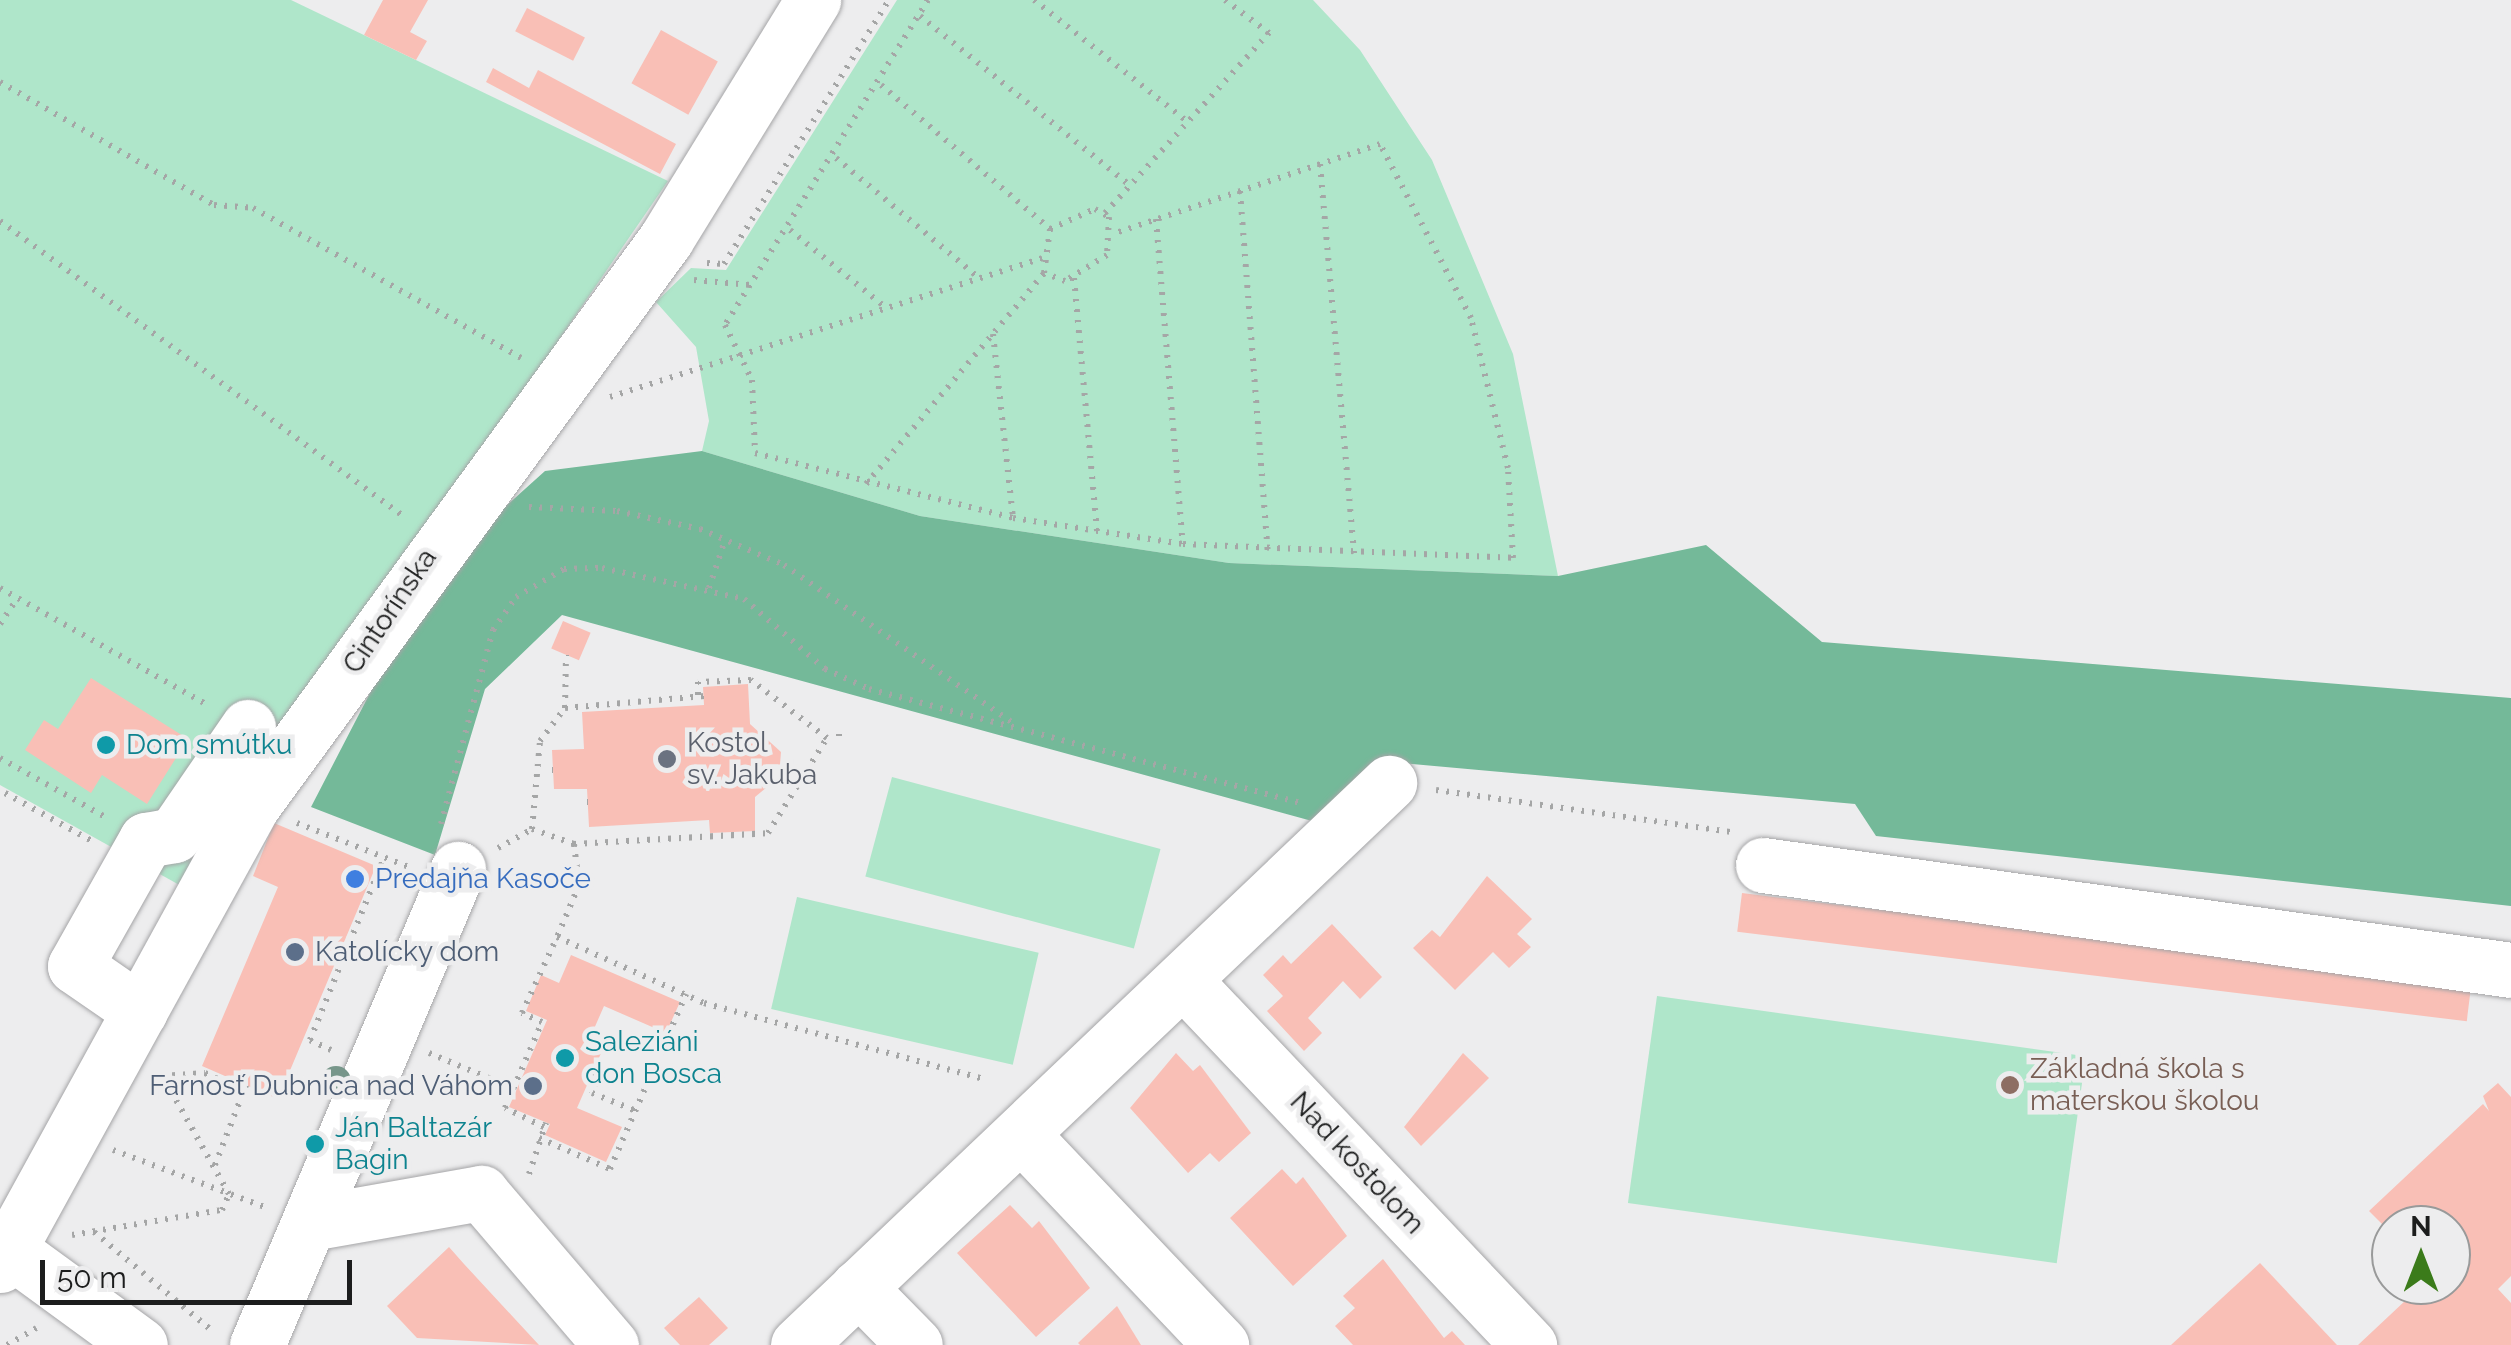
<!DOCTYPE html>
<meta charset="utf-8">
<style>
body{margin:0}
#map{position:relative;width:2511px;height:1345px;overflow:hidden;background:#ededee;font-family:Raleway,sans-serif}
div>[style]{position:absolute}
.green>*{inset:0;background:#afe6ca;transform-origin:0 0}
.forest>*{inset:0;background:#74b999}
.building>*{inset:0;background:#f9bfb6;transform-origin:0 0}
.path>*{height:6px;margin-top:-3px;transform-origin:0;background:repeating-linear-gradient(90deg,#a5a6a6 0 2.5px,transparent 0 10.5px)}
.roads{filter:drop-shadow(0 0 2px #a5a5a7) drop-shadow(0 0 2px #a5a5a7)}
.minor>*{height:55px;margin:-27.5px;padding:0 27.5px;transform-origin:27.5px;border-radius:27.5px;background:#fff}
.trees>*{width:30px;height:30px;margin:-15px;border-radius:50%;background:#77968a}
.dots>*{width:28px;height:28px;translate:-50% -50%;box-sizing:border-box;border:5px solid #ededee;border-radius:50%}
span{translate:-50% -50%;white-space:nowrap;text-align:center;line-height:1.15;-webkit-text-stroke:9px #ededee;paint-order:stroke}
.street-label{font-size:28px;color:#1c1d1d}
.worship-label{font-size:28px;color:#5b616d}
.left{translate:0 -50%;text-align:left}
.culture-label{font-size:28px;color:#0d838f}
.shop-label{font-size:28px;color:#366cbe}
.service-label{font-size:28px;color:#4e5e75}
.right{translate:-100% -50%;text-align:right}
.education-label{font-size:28px;color:#785e54}
.north{position:absolute;left:2371px;top:1205px;width:100px;height:100px;box-sizing:border-box;background:#ededee;border:2px solid #999a9a;border-radius:50%;rotate:0deg;font-size:28px;font-weight:700;line-height:40px;text-align:center;color:#1c1d1d}
.north::after{content:'';display:block;margin:auto;width:35px;height:45px;background:#3b7b1a;clip-path:polygon(50% 0,100% 100%,50% 72%,0 100%)}
.scale{position:absolute;left:40px;top:1260px;width:312px;height:45px;box-sizing:border-box;border:5px solid #1c1d1d;border-top:0;padding-left:12px;font-size:30px;line-height:35px;white-space:nowrap;color:#1c1d1d;-webkit-text-stroke:8px #ededee;paint-order:stroke}
</style>
<div id="map">
<div class="green">
<i style="clip-path:polygon(0 0,291px 0,668px 181px,183px 887px,0 785px)"></i>
<i style="clip-path:polygon(897px 0,1313px 0,1360px 50px,1432px 160px,1513px 354px,1558px 576px,1229px 563px,920px 516px,702px 451px,709px 421px,696px 347px,656px 302px,691px 268px,726px 270px)"></i>
<i style="left:892px;top:777px;width:278px;height:103px;rotate:15deg"></i>
<i style="left:797px;top:897px;width:248px;height:115px;rotate:13deg"></i>
<i style="left:1657px;top:996px;width:433px;height:209px;rotate:8deg"></i>
</div>
<div class="forest">
<i style="clip-path:polygon(702px 451px,920px 516px,1229px 563px,1558px 576px,1706px 545px,1822px 642px,2511px 698px,2511px 906px,1876px 836px,1855px 804px,1390px 762px,1312px 821px,562px 615px,485px 689px,435px 855px,311px 807px,399px 637px,487px 523px,545px 471px)"></i>
</div>
<div class="building">
<i style="clip-path:polygon(383px 0,428px 0,410px 32px,427px 41px,416px 60px,364px 35px)"></i>
<i style="left:527px;top:8px;width:65px;height:26px;rotate:27deg"></i>
<i style="left:661px;top:30px;width:65px;height:61px;rotate:29deg"></i>
<i style="clip-path:polygon(493px 68px,529px 88px,538px 70px,676px 144px,660px 174px,486px 82px)"></i>
<i style="left:563px;top:621px;width:30px;height:30px;rotate:23deg"></i>
<i style="clip-path:polygon(91px 678px,188px 739px,147px 804px,102px 775px,91px 793px,25px 750px,44px 720px,58px 729px)"></i>
<i style="clip-path:polygon(748px 684px,750px 724px,781px 752px,779px 777px,755px 797px,755px 831px,710px 833px,709px 820px,589px 827px,587px 789px,554px 789px,552px 750px,584px 749px,582px 712px,704px 705px,703px 687px)"></i>
<i style="clip-path:polygon(274px 823px,376px 866px,278px 1099px,202px 1066px,278px 887px,253px 876px)"></i>
<i style="clip-path:polygon(1487px 876px,1532px 919px,1517px 934px,1531px 947px,1509px 968px,1493px 952px,1455px 990px,1413px 948px,1432px 930px,1440px 937px)"></i>
<i style="left:1742px;top:893px;width:735px;height:39px;rotate:7deg"></i>
<i style="clip-path:polygon(1332px 924px,1382px 977px,1360px 999px,1343px 981px,1308px 1018px,1322px 1033px,1304px 1051px,1267px 1011px,1283px 996px,1263px 975px,1283px 955px,1291px 964px)"></i>
<i style="clip-path:polygon(571px 955px,680px 1002px,666px 1033px,604px 1006px,590px 1038px,605px 1044px,577px 1108px,622px 1127px,606px 1162px,545px 1135px,550px 1124px,509px 1107px,547px 1020px,526px 1011px,541px 975px,559px 983px)"></i>
<i style="clip-path:polygon(1176px 1053px,1193px 1071px,1200px 1065px,1251px 1133px,1219px 1162px,1210px 1153px,1188px 1173px,1130px 1108px)"></i>
<i style="clip-path:polygon(1463px 1053px,1489px 1078px,1421px 1146px,1404px 1127px)"></i>
<i style="clip-path:polygon(2498px 1083px,2511px 1097px,2511px 1276px,2498px 1289px,2511px 1303px,2511px 1345px,2358px 1345px,2422px 1285px,2451px 1285px,2451px 1225px,2391px 1225px,2391px 1233px,2369px 1211px,2483px 1104px,2489px 1111px,2483px 1096px)"></i>
<i style="clip-path:polygon(1282px 1169px,1296px 1184px,1303px 1177px,1347px 1236px,1293px 1286px,1230px 1218px)"></i>
<i style="clip-path:polygon(1010px 1205px,1032px 1228px,1039px 1221px,1090px 1288px,1036px 1337px,957px 1253px)"></i>
<i style="clip-path:polygon(449px 1247px,464px 1264px,539px 1345px,417px 1338px,387px 1306px)"></i>
<i style="clip-path:polygon(1383px 1259px,1444px 1338px,1452px 1331px,1465px 1345px,1353px 1345px,1335px 1326px,1355px 1308px,1343px 1296px)"></i>
<i style="clip-path:polygon(2260px 1263px,2337px 1345px,2171px 1345px)"></i>
<i style="clip-path:polygon(699px 1297px,728px 1328px,709px 1345px,680px 1345px,664px 1328px)"></i>
<i style="clip-path:polygon(1117px 1306px,1141px 1345px,1080px 1345px,1078px 1343px)"></i>
</div>
<div class="path">
<i style="left:928px;top:0;width:383px;rotate:122deg"></i>
<i style="left:725px;top:325px;width:61px;rotate:63.9deg"></i>
<i style="left:752px;top:380px;width:73px;rotate:87.6deg"></i>
<i style="left:755px;top:453px;width:266px;rotate:14.1deg"></i>
<i style="left:1013px;top:518px;width:172px;rotate:8.7deg"></i>
<i style="left:1183px;top:544px;width:330px;rotate:2.4deg"></i>
<i style="left:1513px;top:558px;width:90px;rotate:-93.2deg"></i>
<i style="left:1508px;top:468px;width:154px;rotate:-103.9deg"></i>
<i style="left:1471px;top:318px;width:196px;rotate:-117.6deg"></i>
<i style="left:1380px;top:144px;width:283px;rotate:161.4deg"></i>
<i style="left:1034px;top:0;width:196px;rotate:38.4deg"></i>
<i style="left:920px;top:16px;width:271px;rotate:38.9deg"></i>
<i style="left:0;top:82px;width:247px;rotate:29.9deg"></i>
<i style="left:214px;top:205px;width:39px;rotate:4deg"></i>
<i style="left:253px;top:208px;width:307px;rotate:29.2deg"></i>
<i style="left:881px;top:85px;width:222px;rotate:40.4deg"></i>
<i style="left:836px;top:158px;width:187px;rotate:40deg"></i>
<i style="left:1320px;top:164px;width:391px;rotate:85deg"></i>
<i style="left:1240px;top:191px;width:362px;rotate:85.6deg"></i>
<i style="left:1095px;top:209px;width:16px;rotate:30deg"></i>
<i style="left:1109px;top:217px;width:38px;rotate:93deg"></i>
<i style="left:1107px;top:255px;width:49px;rotate:148.2deg"></i>
<i style="left:1065px;top:281px;width:22px;rotate:-159deg"></i>
<i style="left:1044px;top:273px;width:44px;rotate:-82.2deg"></i>
<i style="left:1050px;top:229px;width:49px;rotate:-24deg"></i>
<i style="left:1105px;top:213px;width:244px;rotate:-47.7deg"></i>
<i style="left:1269px;top:33px;width:55px;rotate:-143.1deg"></i>
<i style="left:1156px;top:219px;width:326px;rotate:85.3deg"></i>
<i style="left:0;top:221px;width:497px;rotate:36.2deg"></i>
<i style="left:790px;top:230px;width:122px;rotate:39deg"></i>
<i style="left:707px;top:263px;width:17px;rotate:3deg"></i>
<i style="left:724px;top:264px;width:311px;rotate:-58deg"></i>
<i style="left:1074px;top:278px;width:254px;rotate:84.8deg"></i>
<i style="left:694px;top:280px;width:57px;rotate:5deg"></i>
<i style="left:993px;top:334px;width:185px;rotate:83.8deg"></i>
<i style="left:610px;top:397px;width:454px;rotate:-17.8deg"></i>
<i style="left:866px;top:484px;width:276px;rotate:-49.8deg"></i>
<i style="left:529px;top:507px;width:88px;rotate:2.6deg"></i>
<i style="left:617px;top:511px;width:85px;rotate:12.2deg"></i>
<i style="left:700px;top:529px;width:91px;rotate:23.2deg"></i>
<i style="left:784px;top:565px;width:278px;rotate:34.6deg"></i>
<i style="left:0;top:588px;width:239px;rotate:29.4deg"></i>
<i style="left:709px;top:588px;width:51px;rotate:-71.6deg"></i>
<i style="left:0;top:624px;width:30px;rotate:-56deg"></i>
<i style="left:565px;top:708px;width:53px;rotate:-88.9deg"></i>
<i style="left:839px;top:734px;width:8px;rotate:90deg"></i>
<i style="left:0;top:758px;width:120px;rotate:29.3deg"></i>
<i style="left:552px;top:770px;width:1px"></i>
<i style="left:1436px;top:790px;width:297px;rotate:8.1deg"></i>
<i style="left:5px;top:793px;width:99px;rotate:28.9deg"></i>
<i style="left:587px;top:802px;width:1px"></i>
<i style="left:297px;top:823px;width:123px;rotate:21.5deg"></i>
<i style="left:441px;top:824px;width:201px;rotate:-75deg"></i>
<i style="left:493px;top:630px;width:40px;rotate:-55.1deg"></i>
<i style="left:516px;top:597px;width:56px;rotate:-30.3deg"></i>
<i style="left:564px;top:569px;width:38px;rotate:-2deg"></i>
<i style="left:602px;top:568px;width:145px;rotate:12.3deg"></i>
<i style="left:744px;top:599px;width:107px;rotate:40.8deg"></i>
<i style="left:825px;top:669px;width:48px;rotate:24.4deg"></i>
<i style="left:869px;top:689px;width:446px;rotate:14.8deg"></i>
<i style="left:532px;top:829px;width:45px;rotate:19.7deg"></i>
<i style="left:574px;top:844px;width:194px;rotate:-3.2deg"></i>
<i style="left:768px;top:833px;width:112px;rotate:-58.2deg"></i>
<i style="left:827px;top:738px;width:96px;rotate:-142.7deg"></i>
<i style="left:751px;top:680px;width:53px;rotate:177.8deg"></i>
<i style="left:698px;top:682px;width:14px;rotate:90deg"></i>
<i style="left:574px;top:844px;width:41px;rotate:83deg"></i>
<i style="left:579px;top:885px;width:56px;rotate:112.9deg"></i>
<i style="left:557px;top:937px;width:161px;rotate:24.2deg"></i>
<i style="left:704px;top:1003px;width:287px;rotate:15.2deg"></i>
<i style="left:498px;top:848px;width:39px;rotate:-29deg"></i>
<i style="left:532px;top:829px;width:88px;rotate:-84.8deg"></i>
<i style="left:540px;top:741px;width:41px;rotate:-52.9deg"></i>
<i style="left:565px;top:708px;width:140px;rotate:-4.9deg"></i>
<i style="left:331px;top:1050px;width:23px;rotate:-155deg"></i>
<i style="left:310px;top:1040px;width:196px;rotate:-67.9deg"></i>
<i style="left:429px;top:1053px;width:93px;rotate:22.7deg"></i>
<i style="left:593px;top:1072px;width:7px;rotate:16deg"></i>
<i style="left:600px;top:1074px;width:21px;rotate:113deg"></i>
<i style="left:592px;top:1093px;width:48px;rotate:22.2deg"></i>
<i style="left:162px;top:1076px;width:43px;rotate:-4deg"></i>
<i style="left:205px;top:1073px;width:59px;rotate:25.3deg"></i>
<i style="left:544px;top:1127px;width:43px;rotate:-154deg"></i>
<i style="left:505px;top:1108px;width:94px;rotate:-66.7deg"></i>
<i style="left:542px;top:1022px;width:22px;rotate:-156deg"></i>
<i style="left:522px;top:1013px;width:84px;rotate:-65.3deg"></i>
<i style="left:539px;top:1138px;width:77px;rotate:23.6deg"></i>
<i style="left:610px;top:1169px;width:191px;rotate:-66.5deg"></i>
<i style="left:113px;top:1150px;width:162px;rotate:20.6deg"></i>
<i style="left:215px;top:1165px;width:86px;rotate:-68.8deg"></i>
<i style="left:529px;top:1174px;width:54px;rotate:-71.6deg"></i>
<i style="left:94px;top:1232px;width:153px;rotate:39.9deg"></i>
<i style="left:72px;top:1235px;width:152px;rotate:-9.5deg"></i>
<i style="left:222px;top:1210px;width:17px;rotate:-66deg"></i>
<i style="left:229px;top:1194px;width:142px;rotate:-119.4deg"></i>
<i style="left:7px;top:1345px;width:34px;rotate:-30deg"></i>
</div>
<div class="roads">
<div class="minor">
<i style="left:1763px;top:865px;width:755px;rotate:7.99deg"></i>
<i style="left:1184px;top:981px;width:502px;rotate:46.54deg"></i>
<i style="left:140px;top:1011px;width:79px;rotate:-145.3deg"></i>
<i style="left:75px;top:966px;width:145px;rotate:-60.6deg"></i>
<i style="left:146px;top:840px;width:28px;rotate:-10deg"></i>
<i style="left:174px;top:835px;width:131px;rotate:-55.6deg"></i>
<i style="left:1021px;top:1134px;width:291px;rotate:46.5deg"></i>
<i style="left:311px;top:1223px;width:173px;rotate:-10deg"></i>
<i style="left:481px;top:1193px;width:200px;rotate:49.5deg"></i>
<i style="left:0;top:1243px;width:173px;rotate:36.1deg"></i>
<i style="left:0;top:1265px;width:524px;rotate:-61.23deg"></i>
<i style="left:252px;top:806px;width:702px;rotate:-53.86deg"></i>
<i style="left:666px;top:239px;width:281px;rotate:-58.4deg"></i>
<i style="left:858px;top:1287px;width:81px;rotate:45.5deg"></i>
<i style="left:257px;top:1345px;width:517px;rotate:-67.11deg"></i>
<i style="left:798px;top:1345px;width:816px;rotate:-43.56deg"></i>
</div>
</div>
<div class="trees">
<i style="left:336px;top:1081px"></i>
</div>
<div class="dots">
<i style="left:106px;top:745px;background:#0f9aa8"></i>
<i style="left:667px;top:759px;background:#6b7280"></i>
<i style="left:355px;top:879px;background:#3f7fe0"></i>
<i style="left:295px;top:952px;background:#5c6f8a"></i>
<i style="left:565px;top:1058px;background:#0f9aa8"></i>
<i style="left:2010px;top:1085px;background:#8d6e63"></i>
<i style="left:533px;top:1086px;background:#5c6f8a"></i>
<i style="left:315px;top:1144px;background:#0f9aa8"></i>
</div>
<div class="street-label">
<span style="left:390px;top:611px;rotate:-56deg">Cintorínska</span>
<span style="left:1357px;top:1163px;rotate:47deg">Nad kostolom</span>
</div>
<div class="worship-label">
<span class="left" style="left:687px;top:759px">Kostol<br>sv. Jakuba</span>
</div>
<div class="culture-label">
<span class="left" style="left:126px;top:745px">Dom smútku</span>
<span class="left" style="left:585px;top:1058px">Saleziáni<br>don Bosca</span>
<span class="left" style="left:335px;top:1144px">Ján Baltazár<br>Bagin</span>
</div>
<div class="shop-label">
<span class="left" style="left:375px;top:879px">Predajňa Kasoče</span>
</div>
<div class="service-label">
<span class="left" style="left:315px;top:952px">Katolícky dom</span>
<span class="right" style="left:513px;top:1086px">Farnosť Dubnica nad Váhom</span>
</div>
<div class="education-label">
<span class="left" style="left:2030px;top:1085px">Základná škola s<br>materskou školou</span>
</div>
<div class="north">N</div>
<div class="scale">50 m</div>
</div>
